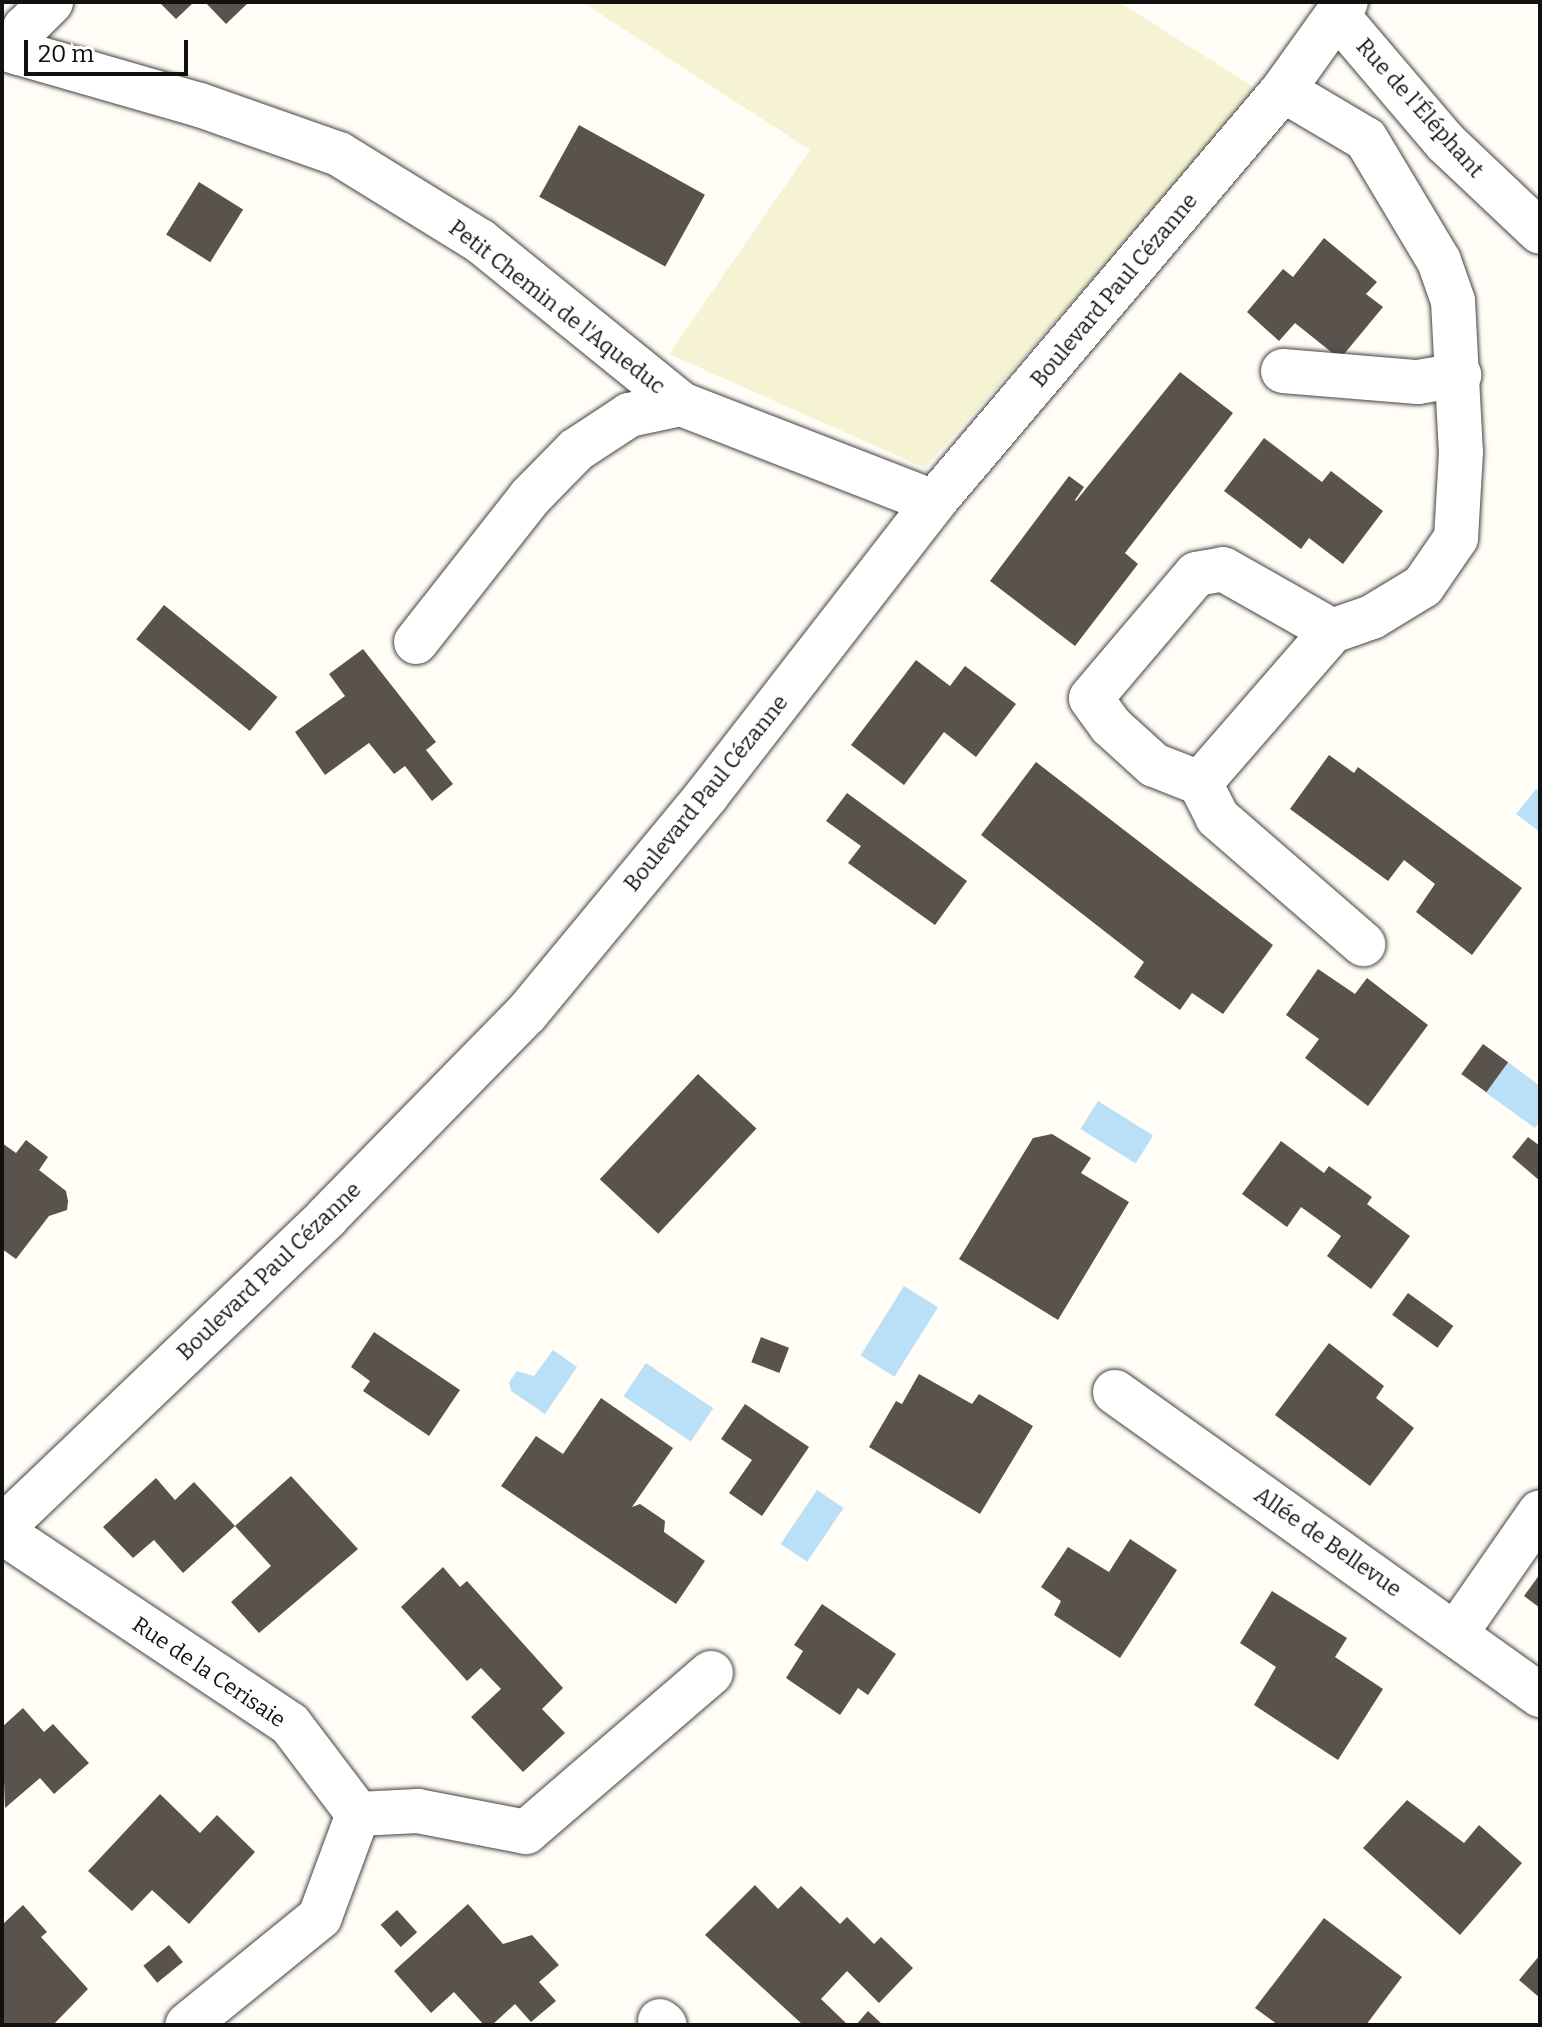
<!DOCTYPE html>
<meta charset="utf-8">
<style>
body{margin:0}
#map{position:relative;width:1542px;height:2027px;overflow:hidden;background:#fffdf5;font-family:Bitter,serif}
div>[style]{position:absolute}
.farmland>*{inset:0;background:#f6f3d4}
.water>*{inset:0;background:#b9e0f7;transform-origin:0 0}
.building>*{inset:0;background:#5a524d;transform-origin:0 0}
.roads{filter:drop-shadow(0 0 2px #444) drop-shadow(0 0 2px #444)}
.minor>*{height:44px;margin:-22px;padding:0 22px;transform-origin:22px;border-radius:22px;background:#fff}
span{translate:-50% -50%;white-space:nowrap;text-align:center;line-height:1.15;-webkit-text-stroke:8px #fff;paint-order:stroke}
.street-label{font-size:22px;color:#111}
.frame{position:absolute;inset:0;border:4px solid #111;pointer-events:none}
.scale{position:absolute;left:24px;top:40px;width:164px;height:36px;box-sizing:border-box;border:4px solid #111;border-top:0;padding-left:10px;font-size:24px;line-height:28px;white-space:nowrap;color:#111;-webkit-text-stroke:6px #fff;paint-order:stroke}
</style>
<div id="map">
<div class="farmland">
<i style="clip-path:polygon(582px 2px,1119px 2px,1260px 91px,925px 468px,669px 354px,810px 150px)"></i>
</div>
<div class="water">
<i style="clip-path:polygon(1536px 789px,1540px 792px,1540px 832px,1516px 814px)"></i>
<i style="clip-path:polygon(1508px 1062px,1540px 1086px,1540px 1121px,1535px 1128px,1485px 1092px)"></i>
<i style="left:1098px;top:1101px;width:65px;height:33px;rotate:32deg"></i>
<i style="left:904px;top:1286px;width:40px;height:82px;rotate:32deg"></i>
<i style="clip-path:polygon(553px 1350px,577px 1367px,545px 1414px,511px 1391px,509px 1382px,517px 1371px,534px 1376px)"></i>
<i style="left:646px;top:1363px;width:81px;height:40px;rotate:34deg"></i>
<i style="left:817px;top:1490px;width:32px;height:65px;rotate:34deg"></i>
</div>
<div class="building">
<i style="clip-path:polygon(159px 2px,194px 2px,176px 19px)"></i>
<i style="clip-path:polygon(205px 2px,249px 2px,226px 24px)"></i>
<i style="left:579px;top:125px;width:144px;height:82px;rotate:29deg"></i>
<i style="left:199px;top:182px;width:52px;height:62px;rotate:32deg"></i>
<i style="clip-path:polygon(1324px 238px,1377px 282px,1366px 294px,1383px 307px,1340px 359px,1295px 323px,1279px 341px,1247px 312px,1283px 269px,1293px 277px)"></i>
<i style="clip-path:polygon(1180px 372px,1233px 413px,1125px 553px,1138px 564px,1075px 646px,990px 581px,1069px 476px,1084px 487px,1075px 500px,1076px 501px)"></i>
<i style="clip-path:polygon(1264px 438px,1322px 482px,1331px 471px,1383px 511px,1343px 564px,1309px 538px,1301px 549px,1224px 491px)"></i>
<i style="left:164px;top:605px;width:146px;height:44px;rotate:39deg"></i>
<i style="clip-path:polygon(363px 649px,436px 742px,426px 750px,453px 784px,432px 801px,405px 766px,394px 774px,369px 743px,325px 775px,295px 732px,345px 696px,329px 674px)"></i>
<i style="clip-path:polygon(916px 660px,950px 686px,965px 666px,1016px 704px,976px 757px,944px 732px,904px 785px,851px 745px)"></i>
<i style="clip-path:polygon(1329px 755px,1354px 773px,1358px 767px,1522px 888px,1472px 955px,1416px 912px,1435px 884px,1404px 860px,1388px 881px,1290px 809px)"></i>
<i style="clip-path:polygon(1036px 762px,1273px 945px,1223px 1014px,1192px 993px,1180px 1010px,1134px 977px,1144px 962px,981px 835px)"></i>
<i style="clip-path:polygon(847px 793px,967px 881px,935px 925px,848px 863px,861px 846px,826px 821px)"></i>
<i style="clip-path:polygon(1318px 969px,1355px 994px,1367px 978px,1428px 1025px,1368px 1106px,1305px 1058px,1319px 1039px,1286px 1015px)"></i>
<i style="left:1483px;top:1044px;width:31px;height:37px;rotate:36deg"></i>
<i style="left:698px;top:1074px;width:80px;height:144px;rotate:43deg"></i>
<i style="clip-path:polygon(1052px 1134px,1091px 1158px,1081px 1173px,1129px 1202px,1058px 1320px,959px 1259px,1033px 1138px)"></i>
<i style="clip-path:polygon(1528px 1137px,1540px 1146px,1540px 1181px,1512px 1157px)"></i>
<i style="clip-path:polygon(26px 1140px,48px 1157px,39px 1170px,66px 1191px,68px 1201px,67px 1210px,49px 1216px,16px 1259px,2px 1249px,2px 1143px,16px 1153px)"></i>
<i style="clip-path:polygon(1281px 1141px,1324px 1173px,1329px 1166px,1372px 1197px,1367px 1204px,1410px 1236px,1371px 1289px,1327px 1256px,1341px 1236px,1301px 1207px,1287px 1227px,1242px 1194px)"></i>
<i style="left:1408px;top:1293px;width:56px;height:27px;rotate:36deg"></i>
<i style="clip-path:polygon(374px 1332px,460px 1390px,429px 1436px,363px 1391px,370px 1381px,351px 1367px)"></i>
<i style="left:761px;top:1337px;width:30px;height:27px;rotate:21deg"></i>
<i style="clip-path:polygon(1329px 1343px,1384px 1386px,1376px 1398px,1414px 1428px,1370px 1486px,1275px 1415px)"></i>
<i style="clip-path:polygon(919px 1374px,972px 1404px,979px 1394px,1033px 1426px,980px 1514px,869px 1447px,896px 1401px,902px 1404px)"></i>
<i style="clip-path:polygon(601px 1398px,673px 1448px,632px 1507px,640px 1504px,665px 1521px,664px 1532px,705px 1561px,676px 1604px,501px 1486px,536px 1436px,563px 1454px)"></i>
<i style="clip-path:polygon(745px 1404px,809px 1447px,762px 1516px,729px 1493px,752px 1460px,721px 1439px)"></i>
<i style="clip-path:polygon(291px 1476px,358px 1549px,259px 1633px,231px 1602px,271px 1566px,235px 1526px,183px 1573px,154px 1540px,133px 1558px,103px 1527px,156px 1478px,175px 1500px,194px 1482px,235px 1526px)"></i>
<i style="clip-path:polygon(1130px 1539px,1177px 1570px,1120px 1658px,1054px 1615px,1061px 1601px,1041px 1587px,1068px 1547px,1109px 1572px)"></i>
<i style="clip-path:polygon(443px 1567px,460px 1587px,467px 1581px,563px 1688px,542px 1709px,565px 1733px,523px 1772px,471px 1717px,501px 1689px,481px 1668px,467px 1681px,401px 1607px)"></i>
<i style="clip-path:polygon(1540px 1574px,1540px 1608px,1524px 1596px)"></i>
<i style="clip-path:polygon(1272px 1591px,1347px 1638px,1335px 1657px,1383px 1689px,1338px 1760px,1254px 1705px,1276px 1667px,1240px 1643px)"></i>
<i style="clip-path:polygon(822px 1604px,896px 1654px,868px 1695px,858px 1688px,840px 1715px,786px 1678px,803px 1651px,794px 1645px)"></i>
<i style="clip-path:polygon(23px 1708px,44px 1732px,53px 1724px,89px 1763px,54px 1794px,40px 1778px,5px 1808px,2px 1727px)"></i>
<i style="clip-path:polygon(160px 1794px,200px 1833px,217px 1815px,255px 1852px,189px 1924px,152px 1890px,132px 1911px,88px 1871px)"></i>
<i style="clip-path:polygon(1407px 1800px,1464px 1843px,1479px 1825px,1522px 1863px,1460px 1935px,1363px 1848px)"></i>
<i style="clip-path:polygon(755px 1885px,778px 1909px,801px 1886px,840px 1924px,847px 1917px,874px 1944px,881px 1937px,913px 1968px,879px 2003px,847px 1971px,821px 1999px,848px 2025px,803px 2025px,705px 1935px)"></i>
<i style="clip-path:polygon(468px 1904px,503px 1944px,532px 1935px,559px 1965px,539px 1982px,556px 2001px,531px 2022px,515px 2004px,492px 2025px,484px 2025px,454px 1992px,431px 2013px,394px 1971px)"></i>
<i style="clip-path:polygon(23px 1905px,47px 1932px,41px 1937px,88px 1989px,53px 2025px,2px 2025px,2px 1925px)"></i>
<i style="left:397px;top:1910px;width:30px;height:22px;rotate:48deg"></i>
<i style="clip-path:polygon(1324px 1918px,1402px 1977px,1366px 2025px,1278px 2025px,1255px 2008px)"></i>
<i style="left:169px;top:1945px;width:22px;height:33px;rotate:51deg"></i>
<i style="clip-path:polygon(1540px 1955px,1540px 1998px,1519px 1980px)"></i>
<i style="clip-path:polygon(868px 2011px,883px 2025px,856px 2025px)"></i>
</div>
<div class="roads">
<div class="minor">
<i style="left:1337px;top:15px;width:168px;rotate:49.6deg"></i>
<i style="left:1446px;top:143px;width:129px;rotate:43.4deg"></i>
<i style="left:2px;top:48px;width:206px;rotate:16.1deg"></i>
<i style="left:200px;top:105px;width:147px;rotate:19.4deg"></i>
<i style="left:339px;top:154px;width:166px;rotate:31.7deg"></i>
<i style="left:480px;top:241px;width:259px;rotate:39deg"></i>
<i style="left:681px;top:404px;width:271px;rotate:21.2deg"></i>
<i style="left:19px;top:53px;width:26px;rotate:-77deg"></i>
<i style="left:25px;top:28px;width:37px;rotate:-45deg"></i>
<i style="left:1283px;top:90px;width:96px;rotate:30.6deg"></i>
<i style="left:1366px;top:139px;width:142px;rotate:59.1deg"></i>
<i style="left:1439px;top:261px;width:42px;rotate:70.7deg"></i>
<i style="left:1453px;top:301px;width:151px;rotate:87deg"></i>
<i style="left:1461px;top:452px;width:86px;rotate:93.3deg"></i>
<i style="left:1456px;top:538px;width:58px;rotate:124.5deg"></i>
<i style="left:1423px;top:586px;width:60px;rotate:148.7deg"></i>
<i style="left:1372px;top:617px;width:42px;rotate:160.7deg"></i>
<i style="left:1283px;top:371px;width:135px;rotate:4.7deg"></i>
<i style="left:1418px;top:382px;width:42px;rotate:-9.7deg"></i>
<i style="left:1223px;top:569px;width:125px;rotate:29.6deg"></i>
<i style="left:1332px;top:631px;width:201px;rotate:131deg"></i>
<i style="left:1200px;top:783px;width:49px;rotate:-158.6deg"></i>
<i style="left:1154px;top:765px;width:58px;rotate:-137.8deg"></i>
<i style="left:1111px;top:726px;width:34px;rotate:-126deg"></i>
<i style="left:1091px;top:698px;width:162px;rotate:-49.7deg"></i>
<i style="left:1196px;top:574px;width:27px;rotate:-10deg"></i>
<i style="left:416px;top:642px;width:184px;rotate:-51.8deg"></i>
<i style="left:530px;top:497px;width:66px;rotate:-45.6deg"></i>
<i style="left:576px;top:450px;width:64px;rotate:-33.4deg"></i>
<i style="left:629px;top:415px;width:53px;rotate:-11.9deg"></i>
<i style="left:1200px;top:783px;width:38px;rotate:63deg"></i>
<i style="left:1217px;top:817px;width:194px;rotate:41deg"></i>
<i style="left:1115px;top:1392px;width:522px;rotate:35.49deg"></i>
<i style="left:2px;top:1528px;width:450px;rotate:-43.7deg"></i>
<i style="left:327px;top:1217px;width:284px;rotate:-45.6deg"></i>
<i style="left:526px;top:1014px;width:284px;rotate:-50.4deg"></i>
<i style="left:707px;top:795px;width:371px;rotate:-52.2deg"></i>
<i style="left:934px;top:502px;width:540px;rotate:-49.73deg"></i>
<i style="left:1283px;top:90px;width:108px;rotate:-54.4deg"></i>
<i style="left:2px;top:1532px;width:346px;rotate:33.7deg"></i>
<i style="left:290px;top:1724px;width:113px;rotate:52.9deg"></i>
<i style="left:358px;top:1814px;width:110px;rotate:110.3deg"></i>
<i style="left:320px;top:1917px;width:171px;rotate:140.9deg"></i>
<i style="left:1456px;top:1633px;width:147px;rotate:-55.2deg"></i>
<i style="left:358px;top:1814px;width:60px;rotate:-2.9deg"></i>
<i style="left:418px;top:1811px;width:110px;rotate:11deg"></i>
<i style="left:526px;top:1832px;width:244px;rotate:-40.7deg"></i>
<i style="left:660px;top:2021px;width:6px;rotate:39deg"></i>
</div>
</div>
<div class="street-label">
<span style="left:1420px;top:108px;rotate:48deg">Rue de l'Éléphant</span>
<span style="left:1114px;top:290px;rotate:-50deg">Boulevard Paul Cézanne</span>
<span style="left:557px;top:307px;rotate:38deg">Petit Chemin de l'Aqueduc</span>
<span style="left:706px;top:793px;rotate:-51deg">Boulevard Paul Cézanne</span>
<span style="left:269px;top:1271px;rotate:-44deg">Boulevard Paul Cézanne</span>
<span style="left:1328px;top:1542px;rotate:35deg">Allée de Bellevue</span>
<span style="left:209px;top:1672px;rotate:34deg">Rue de la Cerisaie</span>
</div>
<div class="frame"></div>
<div class="scale">20 m</div>
</div>
